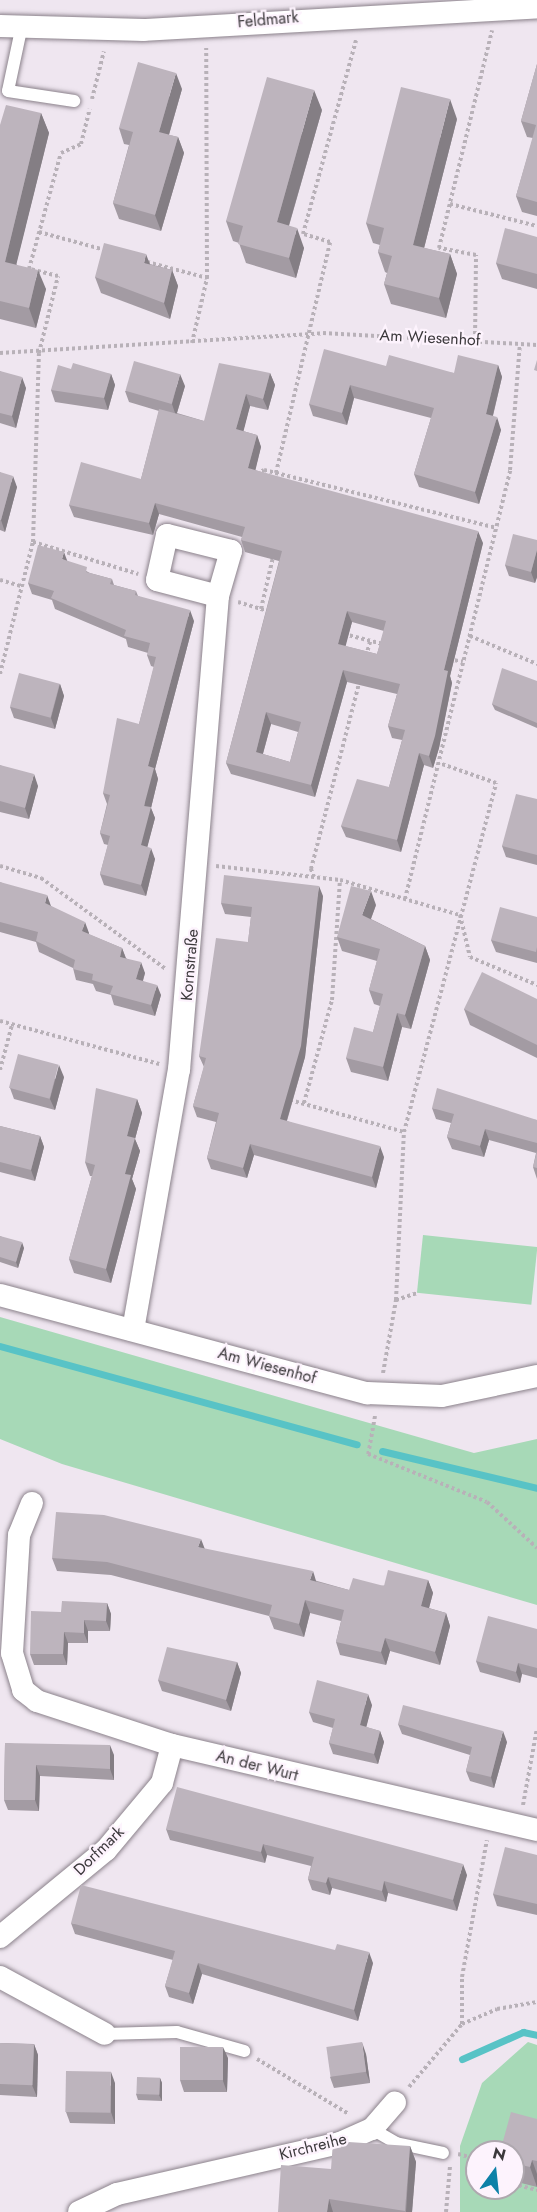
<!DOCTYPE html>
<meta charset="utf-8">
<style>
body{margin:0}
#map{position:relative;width:537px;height:2212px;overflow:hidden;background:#efe6f0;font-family:Jost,sans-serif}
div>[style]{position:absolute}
.green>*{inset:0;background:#a7d9b7;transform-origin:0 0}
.stream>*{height:7px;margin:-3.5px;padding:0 3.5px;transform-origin:3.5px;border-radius:3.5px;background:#58c3c6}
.path>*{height:4px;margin-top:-2px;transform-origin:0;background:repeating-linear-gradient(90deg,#b8b1b8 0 3px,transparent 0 6px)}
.roads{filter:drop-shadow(0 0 2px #8b828b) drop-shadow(0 0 2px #8b828b)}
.service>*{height:12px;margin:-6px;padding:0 6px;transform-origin:6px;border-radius:6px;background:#fff}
.minor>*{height:22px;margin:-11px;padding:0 11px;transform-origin:11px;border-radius:11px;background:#fff}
.wall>*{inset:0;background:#a39ba3}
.shaded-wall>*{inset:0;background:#847e84}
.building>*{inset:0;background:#bdb4bd;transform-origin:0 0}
span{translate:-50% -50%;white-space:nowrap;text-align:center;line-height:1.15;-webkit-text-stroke:4.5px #fdf3fd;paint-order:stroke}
.street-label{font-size:16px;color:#3b383b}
.north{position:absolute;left:465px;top:2140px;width:60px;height:60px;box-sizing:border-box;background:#fdf3fd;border:2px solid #afa8af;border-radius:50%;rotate:15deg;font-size:16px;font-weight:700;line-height:24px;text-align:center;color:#3b383b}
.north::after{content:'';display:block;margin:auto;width:21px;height:27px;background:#0d81a8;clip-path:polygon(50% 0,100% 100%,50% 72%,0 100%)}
</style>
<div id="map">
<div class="green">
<i style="left:423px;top:1235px;width:115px;height:58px;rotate:6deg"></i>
<i style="clip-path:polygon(0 1317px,474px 1453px,537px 1439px,537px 1605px,62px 1464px,0 1439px)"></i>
<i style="clip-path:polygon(evenodd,528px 2042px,537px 2045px,537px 2212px,460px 2212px,460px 2146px,482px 2083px,528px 2042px,477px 2152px,513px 2152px,513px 2188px,477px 2188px,477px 2152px)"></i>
</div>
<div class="stream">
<i style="left:0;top:1346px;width:370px;rotate:15.4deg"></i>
<i style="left:382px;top:1451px;width:159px;rotate:13.4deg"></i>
<i style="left:462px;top:2059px;width:67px;rotate:-23.9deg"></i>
<i style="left:523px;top:2032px;width:14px;rotate:12deg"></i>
</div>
<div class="path">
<i style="left:92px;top:99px;width:49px;rotate:-76deg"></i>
<i style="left:450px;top:204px;width:90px;rotate:14.2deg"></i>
<i style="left:39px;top:232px;width:68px;rotate:15.3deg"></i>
<i style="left:147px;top:262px;width:62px;rotate:14.9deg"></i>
<i style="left:475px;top:340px;width:85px;rotate:-89.3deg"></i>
<i style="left:476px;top:255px;width:38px;rotate:-169deg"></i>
<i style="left:439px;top:248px;width:224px;rotate:-76.3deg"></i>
<i style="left:192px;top:343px;width:67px;rotate:-77deg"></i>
<i style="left:207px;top:278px;width:230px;rotate:-90.2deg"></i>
<i style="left:0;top:353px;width:324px;rotate:-3.5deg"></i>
<i style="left:323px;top:333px;width:214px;rotate:3.2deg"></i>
<i style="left:276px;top:473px;width:237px;rotate:-76.8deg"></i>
<i style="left:330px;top:242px;width:28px;rotate:-163deg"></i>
<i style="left:303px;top:234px;width:201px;rotate:-74.7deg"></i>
<i style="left:257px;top:474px;width:8px;rotate:-30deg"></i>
<i style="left:264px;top:470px;width:240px;rotate:14deg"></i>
<i style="left:33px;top:542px;width:110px;rotate:16.9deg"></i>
<i style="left:0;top:580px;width:22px;rotate:16deg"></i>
<i style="left:238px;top:602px;width:34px;rotate:17deg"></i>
<i style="left:261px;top:609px;width:53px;rotate:-77deg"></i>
<i style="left:344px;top:634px;width:40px;rotate:14.4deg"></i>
<i style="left:470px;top:636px;width:73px;rotate:22.7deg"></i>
<i style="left:366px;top:656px;width:15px;rotate:-74deg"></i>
<i style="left:449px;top:659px;width:14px;rotate:12deg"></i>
<i style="left:0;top:674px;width:136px;rotate:-76deg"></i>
<i style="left:33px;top:542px;width:189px;rotate:-88.2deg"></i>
<i style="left:39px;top:353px;width:79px;rotate:-76.1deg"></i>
<i style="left:58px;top:276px;width:30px;rotate:-166deg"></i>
<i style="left:29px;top:269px;width:120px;rotate:-74.6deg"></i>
<i style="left:61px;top:153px;width:22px;rotate:-24deg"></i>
<i style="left:81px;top:144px;width:36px;rotate:-76deg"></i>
<i style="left:0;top:866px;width:43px;rotate:16.3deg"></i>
<i style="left:41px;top:878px;width:155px;rotate:36.1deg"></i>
<i style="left:216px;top:866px;width:125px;rotate:6.4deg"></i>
<i style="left:340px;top:880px;width:125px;rotate:16.3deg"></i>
<i style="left:460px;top:915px;width:43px;rotate:76.6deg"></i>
<i style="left:470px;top:957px;width:73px;rotate:22.7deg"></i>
<i style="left:314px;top:877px;width:9px;rotate:-111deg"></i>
<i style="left:311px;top:869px;width:195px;rotate:-75.5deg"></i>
<i style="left:405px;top:899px;width:442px;rotate:-76.2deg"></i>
<i style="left:510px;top:470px;width:126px;rotate:-85.5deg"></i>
<i style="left:0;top:1021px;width:165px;rotate:15.1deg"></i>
<i style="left:0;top:1070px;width:47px;rotate:-75.1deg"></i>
<i style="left:290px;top:1100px;width:118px;rotate:15.7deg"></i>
<i style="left:304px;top:1103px;width:107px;rotate:-74.8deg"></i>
<i style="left:332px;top:1000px;width:120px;rotate:-86.2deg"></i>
<i style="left:396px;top:1300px;width:22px;rotate:-18deg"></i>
<i style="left:383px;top:1373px;width:74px;rotate:-79.9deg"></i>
<i style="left:396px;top:1300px;width:168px;rotate:-87.3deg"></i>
<i style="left:404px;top:1132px;width:361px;rotate:-75.2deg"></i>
<i style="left:496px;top:783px;width:60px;rotate:-160.7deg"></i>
<i style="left:375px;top:1416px;width:39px;rotate:100deg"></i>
<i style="left:368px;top:1454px;width:128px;rotate:22deg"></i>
<i style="left:487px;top:1502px;width:68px;rotate:42.6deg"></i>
<i style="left:523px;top:1805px;width:78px;rotate:-79.7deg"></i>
<i style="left:462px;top:2024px;width:47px;rotate:-90deg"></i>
<i style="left:462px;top:1977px;width:139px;rotate:-79.7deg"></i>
<i style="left:257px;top:2059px;width:107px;rotate:30.9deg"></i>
<i style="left:409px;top:2087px;width:82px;rotate:-49.9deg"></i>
<i style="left:462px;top:2024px;width:38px;rotate:-23deg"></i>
<i style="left:497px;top:2009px;width:41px;rotate:-9.9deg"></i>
<i style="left:458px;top:2154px;width:20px;rotate:15deg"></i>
<i style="left:513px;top:2184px;width:25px;rotate:14deg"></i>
<i style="left:446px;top:2212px;width:46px;rotate:-85deg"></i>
</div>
<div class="roads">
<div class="service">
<i style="left:22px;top:25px;width:67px;rotate:102deg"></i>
<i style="left:8px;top:91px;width:67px;rotate:8.6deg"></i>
<i style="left:105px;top:2034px;width:72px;rotate:-1.6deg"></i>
<i style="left:177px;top:2032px;width:70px;rotate:15.8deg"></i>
<i style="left:372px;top:2129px;width:28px;rotate:30deg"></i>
<i style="left:396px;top:2143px;width:48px;rotate:12deg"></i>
</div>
<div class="minor">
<i style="left:0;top:26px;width:144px;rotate:1.6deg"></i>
<i style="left:144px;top:30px;width:394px;rotate:-3.3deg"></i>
<i style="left:0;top:1295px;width:380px;rotate:15deg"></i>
<i style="left:367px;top:1393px;width:75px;rotate:2.3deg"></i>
<i style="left:442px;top:1396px;width:97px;rotate:-11.9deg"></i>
<i style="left:133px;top:1330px;width:264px;rotate:-80deg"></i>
<i style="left:179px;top:1070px;width:476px;rotate:-85.3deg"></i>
<i style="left:218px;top:596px;width:47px;rotate:-73.9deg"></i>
<i style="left:231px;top:551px;width:66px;rotate:-166deg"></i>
<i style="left:167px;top:535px;width:46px;rotate:102.5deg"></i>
<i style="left:157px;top:580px;width:63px;rotate:14.7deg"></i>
<i style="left:32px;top:1503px;width:35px;rotate:112deg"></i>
<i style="left:19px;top:1535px;width:118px;rotate:93.4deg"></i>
<i style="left:12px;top:1653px;width:39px;rotate:73deg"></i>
<i style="left:23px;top:1690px;width:18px;rotate:38deg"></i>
<i style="left:37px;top:1701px;width:142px;rotate:18.1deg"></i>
<i style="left:172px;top:1745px;width:375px;rotate:13.1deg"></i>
<i style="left:0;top:1937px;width:137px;rotate:-39.4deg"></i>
<i style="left:106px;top:1850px;width:87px;rotate:-50.1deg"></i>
<i style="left:162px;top:1783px;width:39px;rotate:-75deg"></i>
<i style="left:0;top:1977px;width:119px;rotate:28.5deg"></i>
<i style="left:79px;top:2212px;width:42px;rotate:-25.3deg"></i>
<i style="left:117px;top:2194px;width:229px;rotate:-12.9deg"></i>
<i style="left:340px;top:2143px;width:35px;rotate:-24deg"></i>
<i style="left:372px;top:2129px;width:35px;rotate:-49deg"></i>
</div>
</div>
<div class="wall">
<i style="clip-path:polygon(537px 64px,537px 216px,522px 212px,516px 196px,533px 138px,527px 137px,521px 121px)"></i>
<i style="clip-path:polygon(182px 89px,169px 135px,178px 137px,184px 153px,161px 231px,119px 219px,113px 203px,129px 145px,124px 144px,119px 128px)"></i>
<i style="clip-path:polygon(322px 110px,289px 226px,304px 248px,296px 278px,246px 263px,239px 243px,233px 241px,226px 221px)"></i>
<i style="clip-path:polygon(41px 113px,49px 133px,16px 264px,46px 289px,36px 328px,0 319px,0 125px)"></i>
<i style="clip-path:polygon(457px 119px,424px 248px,450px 254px,457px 274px,446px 318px,391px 304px,384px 284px,387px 273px,385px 272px,378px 252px,380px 245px,373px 243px,366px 223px)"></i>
<i style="clip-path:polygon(537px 237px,537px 289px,502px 279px,496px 263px)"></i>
<i style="clip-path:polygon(150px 264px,172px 270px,178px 286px,170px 319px,101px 293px,95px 277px)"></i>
<i style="clip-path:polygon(498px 365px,502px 377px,493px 416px,501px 430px,479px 504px,419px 487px,414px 474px,431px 418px,354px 398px,347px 425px,313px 416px,309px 404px,386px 366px,454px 373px)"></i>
<i style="clip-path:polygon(71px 369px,111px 374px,115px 385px,108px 410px,55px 402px,51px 390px)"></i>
<i style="clip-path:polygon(0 371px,26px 388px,16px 428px,0 423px)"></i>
<i style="clip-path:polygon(evenodd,270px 373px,275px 385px,268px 410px,250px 406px,243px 431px,257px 435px,261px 447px,255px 470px,483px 543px,450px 676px,452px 683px,439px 748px,433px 768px,424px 765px,401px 852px,346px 837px,341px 826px,389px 787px,402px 740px,392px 738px,388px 726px,397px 694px,347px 682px,315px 797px,231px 774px,226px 763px,279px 561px,245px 552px,241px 540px,242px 537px,159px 514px,153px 535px,74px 517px,69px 505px,141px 479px,159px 411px,129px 402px,125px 391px,185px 386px,177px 413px,204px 421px,270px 373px,352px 622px,384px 631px,377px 654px,345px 646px,352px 622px,270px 373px,271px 724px,298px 732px,290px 762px,263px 754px,271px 724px)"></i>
<i style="clip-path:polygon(0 472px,17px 487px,5px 532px,0 530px)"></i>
<i style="clip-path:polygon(537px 540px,537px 577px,535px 583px,509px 576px,505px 565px)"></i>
<i style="clip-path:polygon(67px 561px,90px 573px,112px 579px,114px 585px,136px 591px,138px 596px,194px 621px,155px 769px,158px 779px,151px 808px,155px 818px,147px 847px,155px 859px,146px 896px,104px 885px,100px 874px,108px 845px,104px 844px,100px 833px,107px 804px,103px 793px,139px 724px,154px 667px,151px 666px,147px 655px,148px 653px,128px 647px,126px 639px,55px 609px,52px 600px,32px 594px,28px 583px)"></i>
<i style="clip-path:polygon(537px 681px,537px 728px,495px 710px,492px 704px)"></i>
<i style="clip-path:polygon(60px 684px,64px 696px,55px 729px,14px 718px,10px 707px)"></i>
<i style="clip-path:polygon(0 765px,38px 786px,29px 819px,0 812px)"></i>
<i style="clip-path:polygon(537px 799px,537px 865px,506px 857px,502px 846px)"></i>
<i style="clip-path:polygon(0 882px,51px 906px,89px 933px,88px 934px,122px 948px,126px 958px,145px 973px,143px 981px,161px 995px,155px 1016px,114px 1005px,111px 995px,96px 991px,93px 984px,76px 980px,73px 968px,39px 952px,36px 942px,0 932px)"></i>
<i style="clip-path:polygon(323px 896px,305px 1057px,287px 1121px,384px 1157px,376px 1188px,254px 1155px,247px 1178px,211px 1169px,207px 1158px,216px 1122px,197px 1117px,193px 1106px,204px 1067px,199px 1056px,248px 942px,251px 917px,225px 914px,221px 903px)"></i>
<i style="clip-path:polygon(376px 905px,371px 919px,425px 946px,430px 960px,411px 1029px,402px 1027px,388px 1081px,351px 1072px,346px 1058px,373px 1032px,380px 1006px,374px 1004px,369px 990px,377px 961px,342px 951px,337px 937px)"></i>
<i style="clip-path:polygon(537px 917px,537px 963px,496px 952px,491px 940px)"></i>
<i style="clip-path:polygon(537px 999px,537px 1058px,470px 1025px,464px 1009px)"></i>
<i style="clip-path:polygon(64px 1077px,55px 1110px,14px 1099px,10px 1088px)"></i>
<i style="clip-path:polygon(137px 1099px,142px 1113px,135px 1139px,140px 1151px,132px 1179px,136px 1189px,111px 1283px,74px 1273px,69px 1259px,92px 1176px,90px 1176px,85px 1162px)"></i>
<i style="clip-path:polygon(432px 1108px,537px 1120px,537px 1179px,533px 1167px,536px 1153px,489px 1140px,484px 1157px,452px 1149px,447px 1137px,451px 1123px,436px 1119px)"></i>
<i style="clip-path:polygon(0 1126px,40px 1136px,44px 1147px,35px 1181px,0 1172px)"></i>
<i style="clip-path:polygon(0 1236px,24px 1248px,18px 1268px,0 1262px)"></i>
<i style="clip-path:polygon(204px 1549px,349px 1590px,428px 1580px,433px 1593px,429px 1608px,446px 1613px,450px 1626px,440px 1665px,390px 1651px,386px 1665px,340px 1655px,336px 1642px,341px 1621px,310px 1613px,304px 1637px,274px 1629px,269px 1616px,111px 1575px,57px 1571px,52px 1558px)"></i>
<i style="clip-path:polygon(107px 1603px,111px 1614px,110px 1631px,88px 1631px,88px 1643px,68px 1643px,67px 1665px,34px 1665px,30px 1654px,61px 1612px)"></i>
<i style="clip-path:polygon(537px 1629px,537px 1678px,522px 1674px,520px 1683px,480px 1672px,476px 1661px)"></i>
<i style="clip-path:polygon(237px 1662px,241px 1673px,231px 1711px,162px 1691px,158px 1680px)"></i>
<i style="clip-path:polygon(372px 1705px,366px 1727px,380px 1731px,384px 1742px,378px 1764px,333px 1754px,329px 1743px,333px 1728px,313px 1722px,309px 1712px)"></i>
<i style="clip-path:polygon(398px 1724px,507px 1742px,494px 1788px,470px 1781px,466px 1771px,470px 1755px,402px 1734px)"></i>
<i style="clip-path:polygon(5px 1743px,114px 1755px,114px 1780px,40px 1776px,39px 1811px,8px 1810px,4px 1800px)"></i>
<i style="clip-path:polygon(166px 1829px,467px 1875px,457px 1911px,388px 1893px,386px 1902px,332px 1888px,330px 1895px,312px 1890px,308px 1879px,311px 1866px,267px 1855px,265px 1863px,170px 1840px)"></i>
<i style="clip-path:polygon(537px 1855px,537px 1915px,497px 1906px,493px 1894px)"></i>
<i style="clip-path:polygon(71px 1923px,373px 1963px,358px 2021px,202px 1974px,193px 2004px,169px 1997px,165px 1986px,173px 1960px,75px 1934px)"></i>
<i style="clip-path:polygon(0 2043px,34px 2044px,38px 2055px,37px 2097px,0 2095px)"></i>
<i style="clip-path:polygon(366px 2054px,370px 2083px,334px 2088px,330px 2077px)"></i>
<i style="clip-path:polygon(228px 2058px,227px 2092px,184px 2092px,180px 2080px)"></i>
<i style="clip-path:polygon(160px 2078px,162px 2083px,162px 2101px,138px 2100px,136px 2094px)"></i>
<i style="clip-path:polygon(115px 2083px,115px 2124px,70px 2123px,66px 2112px)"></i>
<i style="clip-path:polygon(537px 2119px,537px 2187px,513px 2181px,513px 2152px)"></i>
<i style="clip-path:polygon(410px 2146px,416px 2162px,412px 2212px,278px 2212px,331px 2169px)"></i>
</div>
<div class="shaded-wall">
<i style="clip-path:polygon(176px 73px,182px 89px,165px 148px,159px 132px)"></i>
<i style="clip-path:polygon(314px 90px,322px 110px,284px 242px,277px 222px)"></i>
<i style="clip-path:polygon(450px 99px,457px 119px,420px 264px,413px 245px)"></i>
<i style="clip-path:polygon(41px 113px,49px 133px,12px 282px,5px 262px)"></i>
<i style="clip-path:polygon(178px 137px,184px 153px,161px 231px,155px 215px)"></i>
<i style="clip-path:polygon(297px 228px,304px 248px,296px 278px,289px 258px)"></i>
<i style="clip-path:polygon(146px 254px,152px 270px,144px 263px)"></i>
<i style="clip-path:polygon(450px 254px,457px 274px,446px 318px,439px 298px)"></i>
<i style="clip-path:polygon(38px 270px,46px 289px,36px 328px,29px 308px)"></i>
<i style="clip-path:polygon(172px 270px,178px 286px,170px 319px,164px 303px)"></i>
<i style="clip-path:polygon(498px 365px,502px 377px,490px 427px,486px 414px)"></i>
<i style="clip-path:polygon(270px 373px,275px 385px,268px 410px,263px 399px)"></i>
<i style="clip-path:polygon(111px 374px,115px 385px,108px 410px,104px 398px)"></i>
<i style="clip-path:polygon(180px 374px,185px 386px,176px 416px,172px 404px)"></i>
<i style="clip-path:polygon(22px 377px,26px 388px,16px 428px,12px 416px)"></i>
<i style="clip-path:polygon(350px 385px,354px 398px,347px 425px,342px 413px)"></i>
<i style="clip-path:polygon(246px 394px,250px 406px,241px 441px,236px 429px)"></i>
<i style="clip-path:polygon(497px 417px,501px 430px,479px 504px,475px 492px)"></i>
<i style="clip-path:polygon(257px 435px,261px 447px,253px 480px,248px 468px)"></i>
<i style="clip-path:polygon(13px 476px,17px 487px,5px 532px,1px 520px)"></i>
<i style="clip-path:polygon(155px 503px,159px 514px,153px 535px,149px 523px)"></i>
<i style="clip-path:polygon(478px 531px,483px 543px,450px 676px,452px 683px,439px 748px,433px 768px,429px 756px,444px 670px)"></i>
<i style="clip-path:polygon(537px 550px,537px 577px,535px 583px,531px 572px)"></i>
<i style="clip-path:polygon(64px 552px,68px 563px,62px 559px)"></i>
<i style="clip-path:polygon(190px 610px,194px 621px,155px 769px,158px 779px,151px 808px,155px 818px,145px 856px,141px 845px,148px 766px)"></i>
<i style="clip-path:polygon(347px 611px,352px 622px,343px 656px,338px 644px)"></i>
<i style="clip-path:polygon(343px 670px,347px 682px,315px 797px,311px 785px)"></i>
<i style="clip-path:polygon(60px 684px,64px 696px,55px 729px,51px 718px)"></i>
<i style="clip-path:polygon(266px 712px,271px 724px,260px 764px,256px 752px)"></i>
<i style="clip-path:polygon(419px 753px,424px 765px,401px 852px,397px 840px)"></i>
<i style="clip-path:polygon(34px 774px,38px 786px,29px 819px,25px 808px)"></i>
<i style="clip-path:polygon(151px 848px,155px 859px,146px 896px,141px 885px)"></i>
<i style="clip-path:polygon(319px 886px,323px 896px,305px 1057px,284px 1130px,280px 1119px)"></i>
<i style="clip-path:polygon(371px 891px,376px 905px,367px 929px,362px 915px)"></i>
<i style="clip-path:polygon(47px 895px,51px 906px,49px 914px,45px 903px)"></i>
<i style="clip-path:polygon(85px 922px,89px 933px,86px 942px,82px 931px)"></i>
<i style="clip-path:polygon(425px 946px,430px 960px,411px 1029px,405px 1015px)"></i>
<i style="clip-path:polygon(122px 948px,126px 959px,120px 957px)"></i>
<i style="clip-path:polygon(141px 962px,145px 973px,140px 990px,136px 979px)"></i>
<i style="clip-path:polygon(157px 985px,161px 995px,155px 1016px,151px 1005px)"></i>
<i style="clip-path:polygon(397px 1013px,402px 1027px,388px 1081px,383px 1067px)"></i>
<i style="clip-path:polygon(59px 1065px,64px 1077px,55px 1110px,50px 1099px)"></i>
<i style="clip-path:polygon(137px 1099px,142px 1113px,135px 1139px,140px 1151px,132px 1179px,136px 1189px,111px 1283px,106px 1269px,125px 1174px,127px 1136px)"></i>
<i style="clip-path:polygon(485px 1129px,489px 1140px,484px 1157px,480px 1146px)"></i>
<i style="clip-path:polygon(40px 1136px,44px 1147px,35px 1181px,31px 1170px)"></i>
<i style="clip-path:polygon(250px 1144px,254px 1155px,247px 1178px,243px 1168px)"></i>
<i style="clip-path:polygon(380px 1146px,384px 1157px,376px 1188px,372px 1177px)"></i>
<i style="clip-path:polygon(22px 1242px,24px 1248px,18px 1268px,16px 1262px)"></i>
<i style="clip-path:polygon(201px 1539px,206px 1552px,198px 1547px)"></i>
<i style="clip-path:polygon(313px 1571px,317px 1584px,310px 1580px)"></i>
<i style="clip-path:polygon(428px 1580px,433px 1593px,426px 1619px,421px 1606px)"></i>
<i style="clip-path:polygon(305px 1600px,310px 1613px,304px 1637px,299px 1624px)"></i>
<i style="clip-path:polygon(107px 1603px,111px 1614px,110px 1631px,106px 1621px)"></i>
<i style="clip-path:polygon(446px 1613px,450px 1626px,440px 1665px,435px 1652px)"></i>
<i style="clip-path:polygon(84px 1620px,88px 1631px,88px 1643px,84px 1633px)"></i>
<i style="clip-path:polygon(64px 1632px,68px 1643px,67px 1665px,63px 1654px)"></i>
<i style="clip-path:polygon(385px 1638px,390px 1651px,386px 1665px,381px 1652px)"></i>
<i style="clip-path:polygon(237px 1662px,241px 1673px,231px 1711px,226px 1700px)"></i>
<i style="clip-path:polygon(518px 1663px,522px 1674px,520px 1683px,516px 1672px)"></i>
<i style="clip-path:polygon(368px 1694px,372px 1705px,364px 1736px,360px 1725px)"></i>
<i style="clip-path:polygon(380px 1731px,384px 1742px,378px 1764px,374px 1754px)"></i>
<i style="clip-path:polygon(503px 1731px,507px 1742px,494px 1788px,491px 1777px)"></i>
<i style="clip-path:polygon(110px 1745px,114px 1755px,114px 1780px,110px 1769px)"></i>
<i style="clip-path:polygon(36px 1765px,40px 1776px,39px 1811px,35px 1800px)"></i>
<i style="clip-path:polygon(263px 1844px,267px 1855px,265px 1863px,261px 1852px)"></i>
<i style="clip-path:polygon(463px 1864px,467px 1875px,457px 1911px,453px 1900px)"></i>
<i style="clip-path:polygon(328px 1877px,332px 1888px,330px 1895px,326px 1883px)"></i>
<i style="clip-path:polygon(384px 1881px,388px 1893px,386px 1902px,382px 1891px)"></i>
<i style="clip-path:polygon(369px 1952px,373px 1963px,358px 2021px,354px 2010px)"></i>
<i style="clip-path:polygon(198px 1963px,202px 1974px,193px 2004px,189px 1993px)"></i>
<i style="clip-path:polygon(362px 2042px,366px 2054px,370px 2083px,366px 2072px)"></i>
<i style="clip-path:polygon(34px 2044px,38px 2055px,37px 2097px,32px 2085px)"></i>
<i style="clip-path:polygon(223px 2047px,228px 2058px,227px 2092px,223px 2081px)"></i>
<i style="clip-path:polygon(111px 2072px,115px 2083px,115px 2124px,111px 2112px)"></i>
<i style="clip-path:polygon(160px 2078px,162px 2083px,162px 2101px,159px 2095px)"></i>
<i style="clip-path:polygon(410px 2146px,416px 2162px,412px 2212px,406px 2212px)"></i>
<i style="clip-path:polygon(532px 2160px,537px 2174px,537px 2187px,530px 2167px)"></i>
<i style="clip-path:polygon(329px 2199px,333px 2212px,327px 2212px)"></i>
</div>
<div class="building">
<i style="clip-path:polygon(138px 62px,176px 73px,159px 132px,178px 137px,155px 215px,113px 203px,133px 132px,119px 128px)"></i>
<i style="clip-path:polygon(537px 64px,537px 202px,516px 196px,536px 125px,521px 121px)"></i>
<i style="clip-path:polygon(267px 77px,314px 90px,277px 222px,297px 228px,289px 258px,238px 244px,243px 226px,226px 221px)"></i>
<i style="clip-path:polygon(401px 87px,450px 99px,413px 245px,450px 254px,439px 298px,384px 284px,392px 256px,378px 252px,384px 228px,366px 223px)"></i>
<i style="clip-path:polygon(6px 105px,41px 113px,5px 262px,38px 270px,29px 308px,0 301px,0 125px)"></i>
<i style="clip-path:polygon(505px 228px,537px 237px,537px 274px,496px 263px)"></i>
<i style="clip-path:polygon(104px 243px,146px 254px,144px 263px,172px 270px,164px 303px,95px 277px)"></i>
<i style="clip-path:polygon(324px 349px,386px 366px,389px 355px,454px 373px,458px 355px,498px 365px,486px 414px,497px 417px,475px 492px,414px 474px,434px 408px,350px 385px,342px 413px,309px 404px)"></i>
<i style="clip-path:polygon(537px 360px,537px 371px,534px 370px)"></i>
<i style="left:134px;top:361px;width:48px;height:31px;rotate:16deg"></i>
<i style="clip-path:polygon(73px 363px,111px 374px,104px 398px,51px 390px,58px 365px,71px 369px)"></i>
<i style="clip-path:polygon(evenodd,219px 363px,270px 373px,263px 399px,246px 394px,236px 429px,257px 435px,248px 468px,478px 531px,444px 670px,448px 671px,435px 736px,429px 756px,419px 753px,397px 840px,341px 826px,357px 779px,389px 787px,405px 730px,388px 726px,400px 684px,343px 670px,311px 785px,226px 763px,282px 551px,241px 540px,245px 527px,155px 503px,149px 523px,69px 505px,81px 462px,141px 479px,159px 409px,204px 421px,219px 363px,347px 611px,386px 621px,377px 654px,338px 644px,347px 611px,219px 363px,266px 712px,301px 722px,290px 762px,256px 752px,266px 712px)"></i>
<i style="clip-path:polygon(0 371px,22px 377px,12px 416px,0 413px)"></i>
<i style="clip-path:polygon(0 472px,13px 476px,1px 520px,0 520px)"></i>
<i style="clip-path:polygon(513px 534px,537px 540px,537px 550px,531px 572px,505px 565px)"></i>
<i style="clip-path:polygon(38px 545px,64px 552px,62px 559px,87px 567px,86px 572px,112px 579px,110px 584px,136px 591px,135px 595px,190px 610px,148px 766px,154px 768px,144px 806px,151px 807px,141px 845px,151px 848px,141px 885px,100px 874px,110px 836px,100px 833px,110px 795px,103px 793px,117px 718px,139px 724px,156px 657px,147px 655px,150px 643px,124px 636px,126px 630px,51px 598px,54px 591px,28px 583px)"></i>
<i style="clip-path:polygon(502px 668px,537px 681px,537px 723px,492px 704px)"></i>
<i style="left:19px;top:673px;width:42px;height:35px;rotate:15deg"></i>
<i style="clip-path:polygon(0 765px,34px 774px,25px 808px,0 801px)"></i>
<i style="clip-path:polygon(516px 794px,537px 799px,537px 855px,502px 846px)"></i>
<i style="clip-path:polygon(224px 875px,319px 886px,301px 1046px,280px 1119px,380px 1146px,372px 1177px,250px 1144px,243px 1168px,207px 1158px,219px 1113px,193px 1106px,206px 1058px,199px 1056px,216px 938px,248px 942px,252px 907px,221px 903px)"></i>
<i style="clip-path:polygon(0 882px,47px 895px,45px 903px,85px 922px,82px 931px,122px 948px,120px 957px,141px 962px,136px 979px,157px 985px,151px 1005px,110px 994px,113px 986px,92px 980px,93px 974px,73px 969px,75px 960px,36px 941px,38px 932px,0 922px)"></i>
<i style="clip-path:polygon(351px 886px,371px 891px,362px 915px,425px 946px,405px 1015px,397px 1013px,383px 1067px,346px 1058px,354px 1027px,373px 1032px,383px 994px,369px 990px,380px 949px,337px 937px)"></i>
<i style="clip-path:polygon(500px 907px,537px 917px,537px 947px,536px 952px,491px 940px)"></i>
<i style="clip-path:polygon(482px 972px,537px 999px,537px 1045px,464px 1009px)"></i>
<i style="left:18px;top:1054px;width:42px;height:35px;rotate:15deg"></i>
<i style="clip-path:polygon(96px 1088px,137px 1099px,127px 1136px,135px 1138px,125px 1174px,131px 1175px,106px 1269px,69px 1259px,95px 1165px,85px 1162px)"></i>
<i style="clip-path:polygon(437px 1088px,537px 1120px,537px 1143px,485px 1129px,480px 1146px,447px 1137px,454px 1114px,432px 1108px)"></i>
<i style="clip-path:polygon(0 1126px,40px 1136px,31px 1170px,0 1162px)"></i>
<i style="clip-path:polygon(537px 1151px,537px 1168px,533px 1167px)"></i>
<i style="clip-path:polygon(0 1236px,22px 1242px,16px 1262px,0 1257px)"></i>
<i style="clip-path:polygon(56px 1512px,104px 1515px,201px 1539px,198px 1547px,313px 1571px,310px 1580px,349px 1590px,353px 1578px,384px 1586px,388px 1570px,428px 1580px,421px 1606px,446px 1613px,435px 1652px,385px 1638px,381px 1652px,336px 1642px,344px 1610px,305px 1600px,299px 1624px,269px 1616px,272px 1605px,107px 1562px,52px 1558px)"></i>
<i style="clip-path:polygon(62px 1601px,107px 1603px,106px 1621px,84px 1620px,84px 1633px,64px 1632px,63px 1654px,30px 1654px,31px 1611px,61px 1612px)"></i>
<i style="clip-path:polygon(488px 1616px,537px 1629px,537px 1668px,518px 1663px,516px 1672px,476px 1661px)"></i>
<i style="clip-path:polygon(167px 1647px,237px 1662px,226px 1700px,158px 1680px)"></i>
<i style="clip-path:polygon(317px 1680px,368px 1694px,360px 1725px,380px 1731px,374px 1754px,329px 1743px,335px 1719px,309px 1712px)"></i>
<i style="clip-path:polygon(403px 1705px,503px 1731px,491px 1777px,466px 1771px,472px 1747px,398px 1724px)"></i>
<i style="clip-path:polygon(5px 1743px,110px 1745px,110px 1769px,36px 1765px,35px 1800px,4px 1800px)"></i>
<i style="clip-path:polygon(177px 1787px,463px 1864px,453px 1900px,384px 1881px,382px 1891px,328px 1877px,326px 1883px,308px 1879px,314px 1857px,263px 1844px,261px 1852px,166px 1829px)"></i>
<i style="clip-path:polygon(505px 1847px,537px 1855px,537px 1904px,493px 1894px)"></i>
<i style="clip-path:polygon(81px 1885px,335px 1950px,337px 1944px,369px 1952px,354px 2010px,198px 1963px,189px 1993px,165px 1986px,175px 1951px,71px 1923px)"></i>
<i style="left:362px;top:2042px;width:30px;height:36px;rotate:82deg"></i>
<i style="left:0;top:2043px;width:34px;height:41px;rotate:2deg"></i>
<i style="left:180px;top:2047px;width:43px;height:33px"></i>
<i style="left:66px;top:2071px;width:45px;height:41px;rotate:1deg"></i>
<i style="left:137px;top:2077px;width:23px;height:17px;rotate:2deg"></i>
<i style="clip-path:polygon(511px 2112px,537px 2119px,537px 2161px,532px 2160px,530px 2167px,513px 2163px,513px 2152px,500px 2152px)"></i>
<i style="clip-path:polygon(333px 2141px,410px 2146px,405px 2211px,329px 2199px,327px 2212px,278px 2212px,281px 2165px,331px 2169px)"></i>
</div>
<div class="street-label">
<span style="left:268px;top:20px;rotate:-5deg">Feldmark</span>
<span style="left:430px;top:338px;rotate:3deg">Am Wiesenhof</span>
<span style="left:190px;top:965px;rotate:-85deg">Kornstraße</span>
<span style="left:267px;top:1366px;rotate:15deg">Am Wiesenhof</span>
<span style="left:257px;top:1766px;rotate:14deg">An der Wurt</span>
<span style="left:99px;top:1851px;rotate:-44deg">Dorfmark</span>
<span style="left:313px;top:2147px;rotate:-14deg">Kirchreihe</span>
</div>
<div class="north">N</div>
</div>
